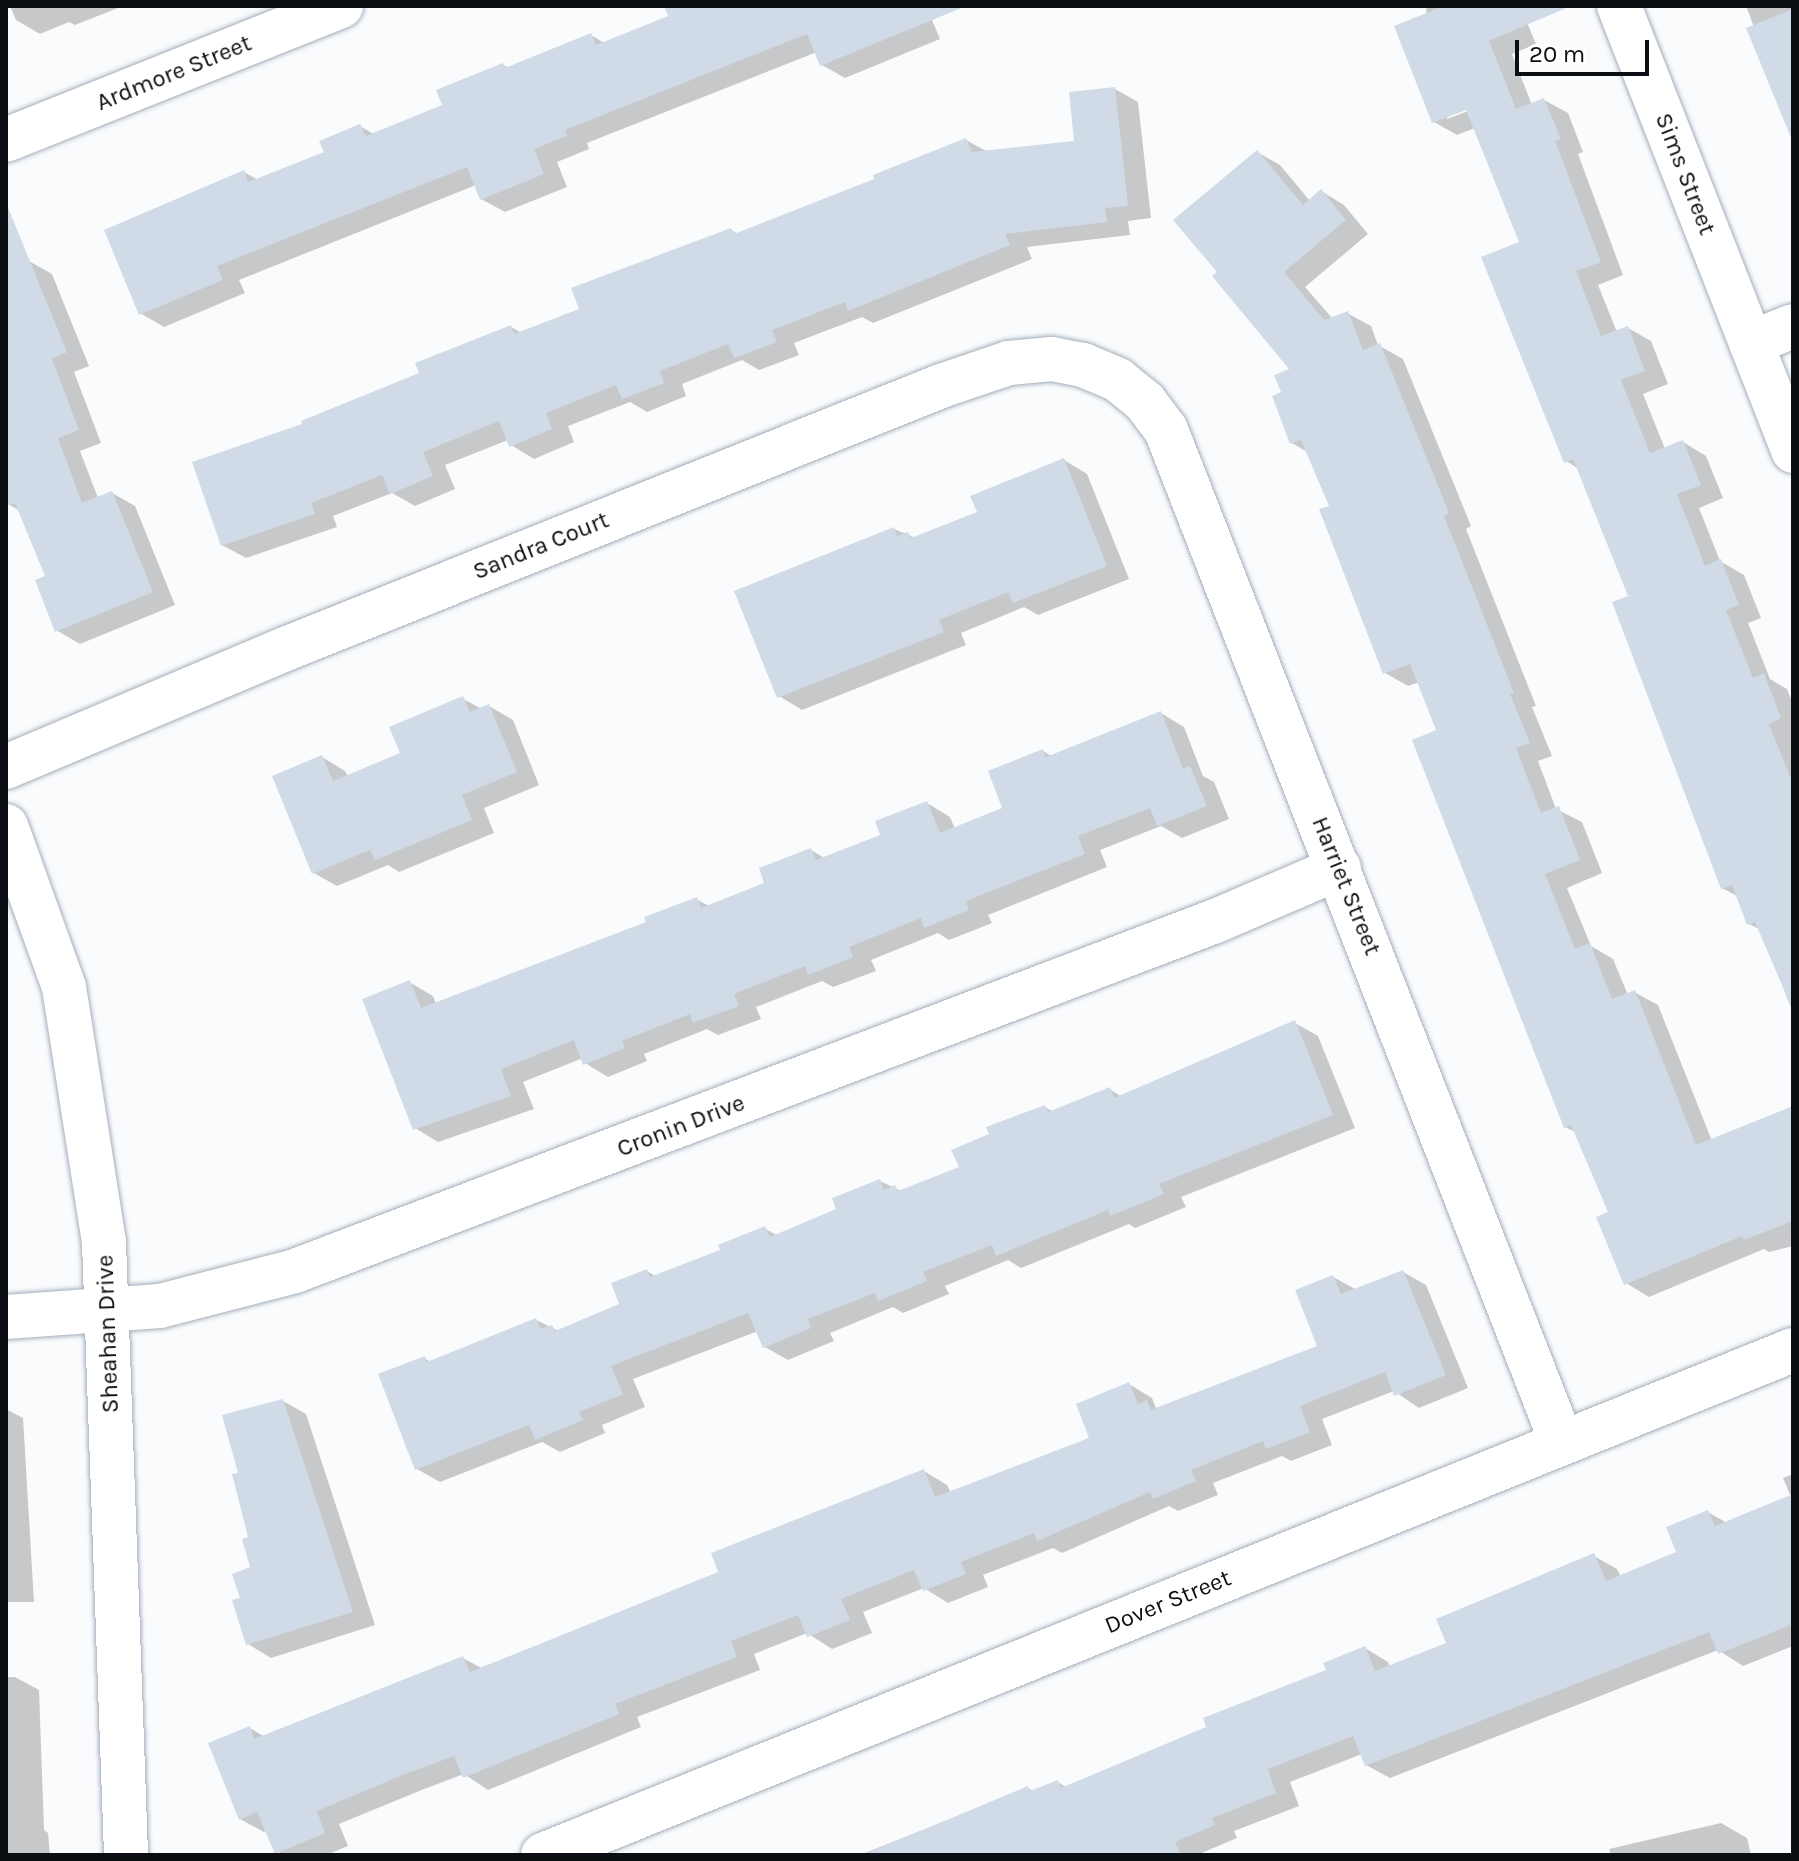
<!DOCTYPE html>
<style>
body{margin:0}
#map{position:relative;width:1799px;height:1861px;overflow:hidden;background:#f9fbfd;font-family:Karla,sans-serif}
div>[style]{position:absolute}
.shadow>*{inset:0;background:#0003}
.building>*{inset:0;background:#d0dbe7}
.roads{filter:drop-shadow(0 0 2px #a3aeba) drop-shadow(0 0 2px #a3aeba)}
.minor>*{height:44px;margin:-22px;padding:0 22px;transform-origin:22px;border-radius:22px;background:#fff}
span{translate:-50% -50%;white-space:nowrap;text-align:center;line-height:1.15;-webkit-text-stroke:6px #fff;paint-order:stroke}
.street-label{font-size:24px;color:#0b0f13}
.frame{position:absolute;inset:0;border:8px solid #0b0f13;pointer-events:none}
.scale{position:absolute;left:1515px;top:40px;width:134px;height:36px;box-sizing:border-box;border:4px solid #0b0f13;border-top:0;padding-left:10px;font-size:24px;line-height:28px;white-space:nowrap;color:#0b0f13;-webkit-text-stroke:6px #fff;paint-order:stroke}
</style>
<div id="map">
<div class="shadow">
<i style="clip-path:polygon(10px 6px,123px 6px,75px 25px,69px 22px,40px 34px,16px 20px)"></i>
<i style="clip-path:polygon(668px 6px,926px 6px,940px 39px,845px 78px,822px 65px,817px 52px,587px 143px,589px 149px,557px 162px,567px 187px,505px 212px,481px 199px,476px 185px,239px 280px,245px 293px,164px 327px,140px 313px,244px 172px,258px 180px,326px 153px,360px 126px,375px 135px,444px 106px,503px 65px,509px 68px,591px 35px,606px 44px,671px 18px)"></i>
<i style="clip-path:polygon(evenodd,1426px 6px,1520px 6px,1536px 44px,1512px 54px,1532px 105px,1544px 100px,1568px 113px,1583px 152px,1578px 154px,1623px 275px,1598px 285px,1617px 332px,1628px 328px,1651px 341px,1668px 384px,1643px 394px,1665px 449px,1683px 442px,1706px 456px,1723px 498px,1699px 508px,1720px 561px,1744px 575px,1761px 618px,1748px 623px,1770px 679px,1787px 689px,1793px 704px,1793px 1013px,1761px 930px,1749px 924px,1739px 897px,1722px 888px,1630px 597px,1579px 469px,1566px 461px,1521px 243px,1475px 128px,1457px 135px,1434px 122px,1426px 6px,1475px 104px,1476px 108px,1447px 119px,1447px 115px,1475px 104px)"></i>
<i style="clip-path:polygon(1746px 6px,1793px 6px,1793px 122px,1754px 27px)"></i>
<i style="clip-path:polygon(1115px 89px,1138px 102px,1151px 218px,1128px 221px,1130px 235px,1027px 247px,1032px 259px,873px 323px,862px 317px,794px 343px,799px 355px,759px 370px,742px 360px,682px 384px,686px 396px,647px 412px,630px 402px,568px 426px,574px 442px,534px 459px,511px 445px,508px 440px,445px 465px,455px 489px,415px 506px,392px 493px,333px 516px,337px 527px,246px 558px,222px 545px,305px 426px,421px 374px,511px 327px,522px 333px,582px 310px,731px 230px,738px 234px,877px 181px,966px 140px,988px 152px,1076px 143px)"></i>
<i style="clip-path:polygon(1257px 152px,1280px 165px,1310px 201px,1321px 191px,1344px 205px,1368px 234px,1305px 287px,1333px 319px,1347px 313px,1371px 326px,1378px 345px,1403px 359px,1471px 526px,1466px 529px,1536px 706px,1532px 707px,1552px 756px,1538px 761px,1556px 809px,1582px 822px,1602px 873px,1567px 888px,1591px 946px,1613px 959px,1628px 995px,1634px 992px,1658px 1005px,1712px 1141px,1793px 1108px,1793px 1246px,1769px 1252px,1764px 1249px,1649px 1297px,1626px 1283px,1610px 1213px,1577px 1133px,1565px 1127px,1439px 731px,1420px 682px,1408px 686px,1385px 673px,1331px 507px,1309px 453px,1292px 443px,1283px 393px,1292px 370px,1220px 272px)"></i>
<i style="clip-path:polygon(29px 261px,52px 274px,89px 366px,74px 372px,101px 443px,80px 451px,98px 498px,112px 493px,135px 506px,175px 605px,80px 644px,56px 630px,47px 577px,20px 511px,8px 504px,6px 499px,6px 270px)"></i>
<i style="clip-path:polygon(1064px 460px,1087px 474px,1129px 579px,1038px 615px,1024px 607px,961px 633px,966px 645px,802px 710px,779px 696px,894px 529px,916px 538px,979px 513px)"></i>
<i style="clip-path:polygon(463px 699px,482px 709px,489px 706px,513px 720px,539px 785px,484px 808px,494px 833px,399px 872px,388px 865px,337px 886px,314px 873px,322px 757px,345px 771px,348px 777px,402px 754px)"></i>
<i style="clip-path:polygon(1161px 713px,1184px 727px,1203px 776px,1214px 782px,1229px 819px,1182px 838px,1161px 826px,1100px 850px,1107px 867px,988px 915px,992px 923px,949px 940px,938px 933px,871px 960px,876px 971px,833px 987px,822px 981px,756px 1007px,761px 1019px,718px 1035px,707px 1029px,644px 1054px,647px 1061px,608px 1077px,585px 1063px,583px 1058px,523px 1082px,534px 1109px,438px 1142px,415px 1128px,409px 982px,433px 996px,436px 1004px,649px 923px,696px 899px,709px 906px,767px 884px,811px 850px,826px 859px,883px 836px,927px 803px,950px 817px,955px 829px,1005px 809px,1043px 751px,1053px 757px)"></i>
<i style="clip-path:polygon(1295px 1023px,1318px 1036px,1355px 1128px,1181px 1197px,1186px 1207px,1135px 1228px,1129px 1224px,1021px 1268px,1008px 1260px,945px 1286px,949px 1294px,903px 1313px,893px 1307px,830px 1333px,834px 1341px,788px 1360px,765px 1347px,758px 1331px,633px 1379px,645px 1407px,602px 1425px,605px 1433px,560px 1452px,542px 1442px,440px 1482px,417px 1469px,424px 1358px,431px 1362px,536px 1320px,559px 1331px,622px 1305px,647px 1271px,657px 1277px,722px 1251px,764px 1228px,778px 1236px,839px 1210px,880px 1181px,901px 1191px,961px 1168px,991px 1135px,1045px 1107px,1053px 1112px,1109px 1089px,1122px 1097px)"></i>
<i style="clip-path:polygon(1403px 1272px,1426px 1285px,1468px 1388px,1419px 1408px,1394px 1391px,1322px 1419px,1332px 1445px,1291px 1461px,1282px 1456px,1213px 1483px,1218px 1495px,1178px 1511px,1169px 1506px,1062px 1553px,1053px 1548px,983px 1575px,988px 1587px,948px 1603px,924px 1588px,863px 1612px,872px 1633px,832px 1649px,807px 1633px,754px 1654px,760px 1670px,637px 1717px,641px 1727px,488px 1790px,464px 1774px,424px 1789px,339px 1824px,348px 1846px,326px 1855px,281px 1855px,267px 1831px,264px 1832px,240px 1819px,250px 1728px,265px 1737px,463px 1658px,483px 1669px,721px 1573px,924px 1471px,947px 1485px,951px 1493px,1092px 1439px,1129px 1384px,1152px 1398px,1156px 1408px,1320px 1347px,1333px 1277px,1357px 1290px)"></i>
<i style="clip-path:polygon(283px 1401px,306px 1414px,375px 1625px,271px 1658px,248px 1644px,242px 1599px,253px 1569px,241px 1474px)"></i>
<i style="clip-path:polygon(6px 1409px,23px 1418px,34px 1602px,6px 1602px)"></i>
<i style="clip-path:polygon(1793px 1474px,1793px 1604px,1784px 1608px,1793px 1631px,1793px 1646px,1743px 1666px,1718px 1650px,1390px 1778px,1366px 1765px,1362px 1754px,1290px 1782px,1299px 1806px,1234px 1831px,1237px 1838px,1197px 1855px,860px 1855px,1028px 1788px,1034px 1792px,1058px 1782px,1067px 1788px,1209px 1728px,1329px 1671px,1365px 1648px,1388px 1662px,1390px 1667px,1449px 1644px,1594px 1556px,1617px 1569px,1621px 1577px,1679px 1553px,1708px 1512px,1727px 1523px,1791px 1497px,1783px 1478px)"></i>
<i style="clip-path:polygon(6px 1677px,15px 1677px,39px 1690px,44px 1830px,48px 1833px,50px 1855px,6px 1855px)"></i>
<i style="clip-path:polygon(1721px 1823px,1747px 1838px,1751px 1855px,1611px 1855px,1609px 1849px)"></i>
</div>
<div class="building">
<i style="clip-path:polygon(664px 6px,964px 7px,820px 66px,807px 34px,565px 130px,567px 136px,534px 149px,544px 174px,480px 200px,467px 167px,217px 266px,223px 280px,139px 315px,104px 230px,244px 170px,248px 182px,324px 152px,319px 141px,360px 124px,366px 136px,442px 105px,436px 90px,503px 63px,505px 68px,591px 33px,596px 45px,668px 16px)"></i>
<i style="clip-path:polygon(1444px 6px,1571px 6px,1489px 41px,1516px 109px,1544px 98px,1561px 139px,1555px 141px,1601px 262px,1576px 271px,1601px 336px,1628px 326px,1645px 371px,1621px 380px,1650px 453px,1683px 440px,1701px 485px,1677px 494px,1705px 566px,1721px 559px,1739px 605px,1726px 610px,1753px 678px,1764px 673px,1781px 718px,1769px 724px,1793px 784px,1793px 1011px,1755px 922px,1747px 925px,1732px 885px,1721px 889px,1612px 602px,1628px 596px,1573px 459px,1564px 463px,1481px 257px,1519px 242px,1466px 110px,1432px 123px,1394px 26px)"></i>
<i style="clip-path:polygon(1793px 9px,1793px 139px,1792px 140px,1746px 28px)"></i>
<i style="clip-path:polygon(1115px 87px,1128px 206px,1105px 208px,1107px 222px,1005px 234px,1010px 245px,848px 311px,845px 302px,772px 330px,777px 342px,734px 358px,728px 344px,660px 371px,664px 383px,622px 399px,616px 385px,546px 413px,552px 429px,509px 447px,499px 421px,423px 452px,433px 476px,390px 494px,382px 475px,311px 503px,315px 514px,221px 546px,192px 462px,302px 424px,301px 421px,419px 373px,415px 363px,511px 325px,514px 334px,579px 309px,571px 288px,731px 228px,734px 234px,874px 179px,873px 175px,966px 138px,972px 152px,1074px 141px,1069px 92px)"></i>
<i style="clip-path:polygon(1257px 150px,1303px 205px,1321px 189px,1346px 220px,1284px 272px,1324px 320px,1348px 311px,1363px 350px,1380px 343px,1449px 513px,1444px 516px,1514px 693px,1510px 694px,1530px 743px,1516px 748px,1541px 813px,1559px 806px,1580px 860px,1545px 874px,1575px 949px,1590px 943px,1612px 999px,1635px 990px,1696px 1145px,1793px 1106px,1793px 1221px,1744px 1240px,1742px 1236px,1624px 1285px,1596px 1217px,1608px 1212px,1571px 1125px,1564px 1128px,1412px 740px,1436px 730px,1410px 664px,1383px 674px,1319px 509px,1329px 506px,1301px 440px,1290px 444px,1272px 396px,1281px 392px,1274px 375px,1289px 369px,1212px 276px,1217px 272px,1173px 220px)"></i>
<i style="clip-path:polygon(7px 205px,67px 352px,52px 359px,79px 430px,58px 438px,82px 503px,112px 491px,153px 592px,55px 632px,35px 580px,45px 576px,15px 503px,6px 506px)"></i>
<i style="clip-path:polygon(1064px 458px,1107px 566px,1013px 603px,1008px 592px,939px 620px,944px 632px,777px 698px,734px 591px,894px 527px,897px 536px,908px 532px,911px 538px,977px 512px,970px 496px)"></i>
<i style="clip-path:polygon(463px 696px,470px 712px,489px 704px,517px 772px,462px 795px,472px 820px,375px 860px,370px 850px,312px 874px,272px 776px,322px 755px,333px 781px,400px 753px,389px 727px)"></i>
<i style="clip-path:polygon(1161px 711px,1183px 769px,1190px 766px,1207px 806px,1157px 826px,1150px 808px,1078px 836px,1085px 854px,966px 901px,969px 910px,924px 928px,921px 918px,849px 947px,853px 957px,808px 975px,805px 966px,734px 994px,739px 1006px,693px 1023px,690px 1014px,622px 1041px,625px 1048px,583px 1065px,574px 1040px,501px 1069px,511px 1096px,413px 1130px,362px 999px,410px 980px,421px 1008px,646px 922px,644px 917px,697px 897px,701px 908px,764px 883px,759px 868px,811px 848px,816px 860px,880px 835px,875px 821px,927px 801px,940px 833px,1002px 808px,988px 771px,1043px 749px,1046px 757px)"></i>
<i style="clip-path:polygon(1295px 1020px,1333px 1115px,1159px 1184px,1164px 1194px,1110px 1216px,1108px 1210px,996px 1256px,992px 1245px,923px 1272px,927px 1281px,878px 1301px,875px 1293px,808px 1319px,811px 1328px,763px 1348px,748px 1313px,611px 1366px,623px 1394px,579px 1412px,583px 1420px,535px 1440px,529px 1425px,415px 1470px,378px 1374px,425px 1356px,427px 1362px,536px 1318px,541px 1329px,552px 1325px,555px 1331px,619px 1304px,611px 1283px,647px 1269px,650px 1277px,720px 1250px,718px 1245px,765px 1226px,770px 1237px,836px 1209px,832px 1198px,880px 1179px,884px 1190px,895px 1185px,898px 1191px,959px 1167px,951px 1150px,989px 1134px,986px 1127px,1045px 1105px,1048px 1112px,1110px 1087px,1114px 1098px)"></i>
<i style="clip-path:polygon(1403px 1270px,1446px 1375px,1394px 1396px,1385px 1372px,1300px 1406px,1310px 1432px,1266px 1449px,1263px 1441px,1191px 1470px,1196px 1481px,1153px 1499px,1150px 1492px,1037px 1541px,1034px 1533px,961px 1562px,966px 1574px,923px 1591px,914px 1570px,841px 1599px,850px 1620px,807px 1637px,798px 1615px,731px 1641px,737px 1657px,615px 1704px,619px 1714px,463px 1778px,454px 1756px,400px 1776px,317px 1811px,325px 1833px,275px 1854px,257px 1812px,239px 1820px,208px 1743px,250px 1726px,254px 1739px,463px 1656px,470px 1672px,718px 1572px,711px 1553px,924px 1469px,935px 1497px,1089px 1438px,1076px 1404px,1129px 1382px,1138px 1404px,1147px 1400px,1151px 1410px,1317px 1346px,1295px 1290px,1333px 1275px,1341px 1294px)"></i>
<i style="clip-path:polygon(283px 1399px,353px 1612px,246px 1645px,232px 1600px,240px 1598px,232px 1574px,250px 1567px,242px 1539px,248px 1537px,232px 1474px,238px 1473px,222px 1415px)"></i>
<i style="clip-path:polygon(1793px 1494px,1793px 1624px,1718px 1654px,1709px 1632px,1365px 1766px,1353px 1736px,1268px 1769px,1276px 1793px,1212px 1818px,1215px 1825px,1175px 1842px,1181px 1855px,863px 1855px,1028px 1786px,1030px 1791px,1058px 1780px,1061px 1788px,1206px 1727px,1203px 1718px,1326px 1670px,1323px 1663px,1365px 1646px,1375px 1671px,1446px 1643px,1436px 1619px,1594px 1553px,1606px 1581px,1676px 1552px,1666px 1527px,1708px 1510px,1715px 1526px)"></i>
</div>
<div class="roads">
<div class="minor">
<i style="left:1619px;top:6px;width:478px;rotate:68.6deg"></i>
<i style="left:6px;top:140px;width:361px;rotate:-21.8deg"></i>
<i style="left:1751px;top:343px;width:45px;rotate:-22deg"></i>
<i style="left:6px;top:767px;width:306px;rotate:-22.9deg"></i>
<i style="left:288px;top:648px;width:704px;rotate:-21.86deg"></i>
<i style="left:941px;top:386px;width:72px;rotate:-18.7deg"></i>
<i style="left:1009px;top:363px;width:43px;rotate:-5.3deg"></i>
<i style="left:1052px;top:359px;width:32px;rotate:11deg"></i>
<i style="left:1083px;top:365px;width:38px;rotate:23deg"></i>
<i style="left:1118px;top:380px;width:35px;rotate:39deg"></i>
<i style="left:1145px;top:402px;width:35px;rotate:53deg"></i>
<i style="left:1166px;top:430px;width:1088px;rotate:68.65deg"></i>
<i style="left:6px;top:826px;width:171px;rotate:70.2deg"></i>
<i style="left:64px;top:987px;width:258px;rotate:81.1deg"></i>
<i style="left:104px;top:1242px;width:613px;rotate:87.94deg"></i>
<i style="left:6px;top:1317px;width:154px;rotate:-4.1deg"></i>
<i style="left:160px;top:1306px;width:139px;rotate:-14.5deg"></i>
<i style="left:295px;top:1271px;width:982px;rotate:-20.82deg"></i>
<i style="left:1213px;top:922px;width:137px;rotate:-23.2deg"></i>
<i style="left:543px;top:1855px;width:1348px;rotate:-22deg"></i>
</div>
</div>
<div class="street-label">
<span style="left:174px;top:73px;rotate:-22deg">Ardmore Street</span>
<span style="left:1685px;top:174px;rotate:69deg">Sims Street</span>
<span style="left:541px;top:546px;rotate:-22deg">Sandra Court</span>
<span style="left:1346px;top:886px;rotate:68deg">Harriet Street</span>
<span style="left:681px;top:1126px;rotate:-21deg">Cronin Drive</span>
<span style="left:108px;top:1334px;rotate:-92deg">Sheahan Drive</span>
<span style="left:1168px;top:1602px;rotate:-22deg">Dover Street</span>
</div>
<div class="frame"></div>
<div class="scale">20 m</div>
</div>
